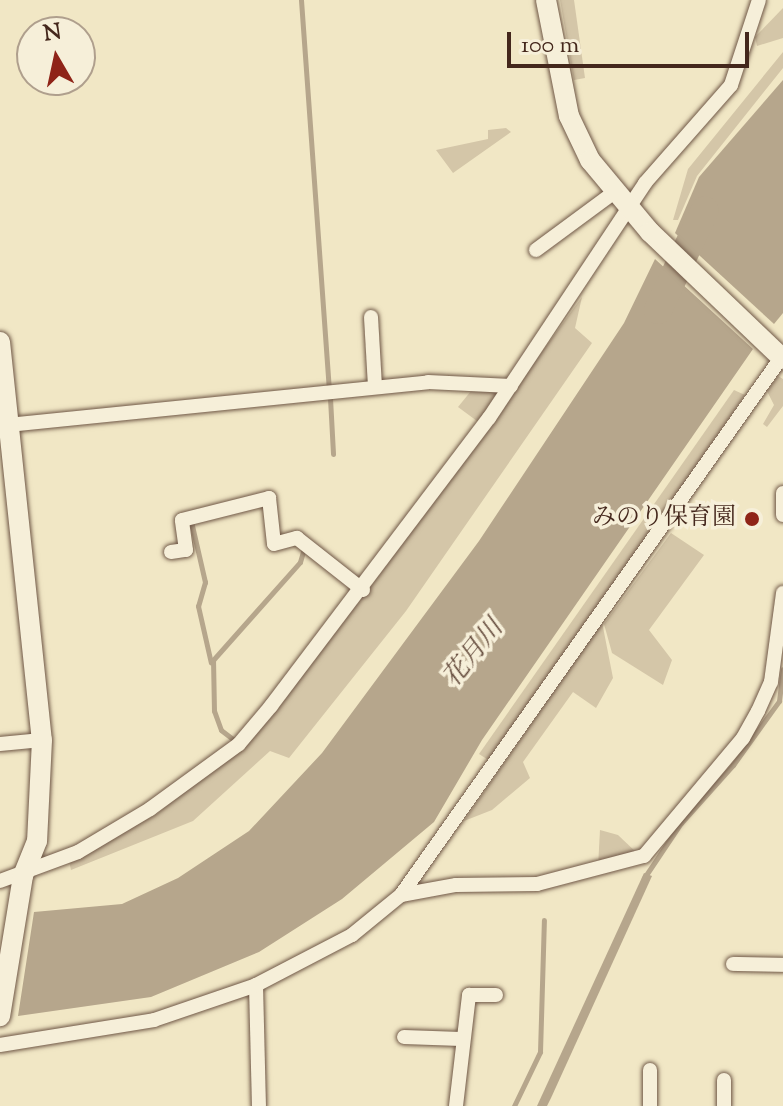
<!DOCTYPE html>
<meta charset="utf-8">
<style>
body{margin:0}
#map{position:relative;width:783px;height:1106px;overflow:hidden;background:#f1e7c5;font-family:"Sorts Mill Goudy","Noto Serif JP",serif}
div>[style]{position:absolute}
.green>*{inset:0;background:#d4c6a8}
.water>*{inset:0;background:#b6a68c}
.stream>*{height:5px;margin:-2.5px;padding:0 2.5px;transform-origin:2.5px;border-radius:2.5px;background:#b6a68c}
.river>*{height:28px;margin:-14px;padding:0 14px;transform-origin:14px;border-radius:14px;background:#b6a68c}
.roads{filter:drop-shadow(0 0 2px #6f5746) drop-shadow(0 0 2px #6f5746)}
.street>*{height:14px;margin:-7px;padding:0 7px;transform-origin:7px;border-radius:7px;background:#f6efd9}
.secondary>*{height:20px;margin:-10px;padding:0 10px;transform-origin:10px;border-radius:10px;background:#f6efd9}
.dots>*{width:22px;height:22px;translate:-50% -50%;box-sizing:border-box;border:4px solid #f6efd9;border-radius:50%}
span{translate:-50% -50%;white-space:nowrap;text-align:center;line-height:1.15;-webkit-text-stroke:7px #f6efd9;paint-order:stroke}
.poi-label{font-size:24px;color:#44271c}
.right{translate:-100% -50%;text-align:right}
.water-label{font-size:26px;color:#664d3e;font-style:italic}
.north{position:absolute;left:16px;top:16px;width:80px;height:80px;box-sizing:border-box;background:#f6efd9;border:2px solid #af9f8d;border-radius:50%;rotate:351deg;font-size:22px;font-weight:700;line-height:32px;text-align:center;color:#44271c}
.north::after{content:'';display:block;margin:auto;width:28px;height:36px;background:#8f2418;clip-path:polygon(50% 0,100% 100%,50% 72%,0 100%)}
.scale{position:absolute;left:507px;top:32px;width:242px;height:36px;box-sizing:border-box;border:4px solid #44271c;border-top:0;padding-left:10px;font-size:24px;line-height:28px;white-space:nowrap;color:#44271c;-webkit-text-stroke:6px #f6efd9;paint-order:stroke}
</style>
<div id="map">
<div class="green">
<i style="clip-path:polygon(560px 0,574px 0,585px 78px,574px 80px)"></i>
<i style="clip-path:polygon(783px 8px,783px 38px,757px 46px,755px 37px)"></i>
<i style="clip-path:polygon(783px 52px,783px 68px,697px 176px,678px 220px,673px 220px,688px 169px)"></i>
<i style="clip-path:polygon(506px 128px,511px 132px,453px 173px,436px 150px,488px 139px,488px 130px)"></i>
<i style="clip-path:polygon(582px 297px,575px 328px,592px 343px,406px 611px,289px 758px,270px 751px,193px 821px,71px 870px,69px 861px,157px 814px,252px 736px,369px 589px)"></i>
<i style="clip-path:polygon(778px 376px,783px 379px,783px 406px,767px 427px,763px 424px,774px 405px,767px 391px)"></i>
<i style="clip-path:polygon(508px 387px,481px 424px,458px 407px,471px 391px)"></i>
<i style="clip-path:polygon(734px 390px,745px 395px,493px 763px,479px 754px)"></i>
<i style="clip-path:polygon(671px 533px,704px 555px,649px 630px,672px 660px,663px 685px,612px 653px,604px 624px)"></i>
<i style="clip-path:polygon(602px 622px,613px 678px,596px 708px,573px 692px,523px 762px,530px 778px,492px 810px,464px 821px)"></i>
<i style="clip-path:polygon(600px 830px,618px 835px,638px 854px,598px 867px)"></i>
</div>
<div class="water">
<i style="clip-path:polygon(783px 80px,783px 313px,774px 324px,675px 233px,699px 177px)"></i>
<i style="clip-path:polygon(655px 259px,753px 349px,482px 740px,434px 822px,342px 899px,259px 952px,151px 997px,18px 1016px,34px 912px,122px 904px,178px 878px,249px 831px,322px 753px,479px 541px,624px 323px)"></i>
<i style="clip-path:polygon(644px 873px,652px 876px,551px 1098px,547px 1106px,537px 1106px)"></i>
</div>
<div class="stream">
<i style="left:301px;top:0;width:389px;rotate:85.9deg"></i>
<i style="left:330px;top:398px;width:56px;rotate:86.9deg"></i>
<i style="left:191px;top:521px;width:63px;rotate:77.1deg"></i>
<i style="left:205px;top:582px;width:25px;rotate:106deg"></i>
<i style="left:198px;top:606px;width:58px;rotate:77.2deg"></i>
<i style="left:238px;top:743px;width:21px;rotate:-143deg"></i>
<i style="left:221px;top:730px;width:20px;rotate:-110deg"></i>
<i style="left:214px;top:711px;width:51px;rotate:-91.1deg"></i>
<i style="left:213px;top:660px;width:131px;rotate:-48.4deg"></i>
<i style="left:300px;top:562px;width:15px;rotate:-74deg"></i>
<i style="left:644px;top:878px;width:66px;rotate:-56.1deg"></i>
<i style="left:681px;top:823px;width:78px;rotate:-48.1deg"></i>
<i style="left:733px;top:765px;width:79px;rotate:-54.3deg"></i>
<i style="left:779px;top:701px;width:32px;rotate:-83deg"></i>
<i style="left:514px;top:1106px;width:60px;rotate:-64.3deg"></i>
<i style="left:540px;top:1052px;width:132px;rotate:-88.3deg"></i>
</div>
<div class="river">
<i style="left:658px;top:310px;width:110px;rotate:-64.8deg"></i>
</div>
<div class="roads">
<div class="street">
<i style="left:536px;top:250px;width:101px;rotate:-36.5deg"></i>
<i style="left:371px;top:317px;width:70px;rotate:86.7deg"></i>
<i style="left:8px;top:425px;width:422px;rotate:-5.8deg"></i>
<i style="left:428px;top:382px;width:83px;rotate:2.8deg"></i>
<i style="left:783px;top:493px;width:22px;rotate:90deg"></i>
<i style="left:171px;top:552px;width:15px;rotate:-8deg"></i>
<i style="left:186px;top:550px;width:30px;rotate:-98deg"></i>
<i style="left:182px;top:520px;width:90px;rotate:-14.2deg"></i>
<i style="left:269px;top:498px;width:46px;rotate:83.8deg"></i>
<i style="left:274px;top:544px;width:24px;rotate:-15deg"></i>
<i style="left:297px;top:538px;width:84px;rotate:38.2deg"></i>
<i style="left:0;top:744px;width:42px;rotate:-5.4deg"></i>
<i style="left:0;top:881px;width:83px;rotate:-20.4deg"></i>
<i style="left:78px;top:852px;width:84px;rotate:-30.8deg"></i>
<i style="left:150px;top:809px;width:110px;rotate:-36.1deg"></i>
<i style="left:239px;top:744px;width:50px;rotate:-49.9deg"></i>
<i style="left:271px;top:706px;width:361px;rotate:-52.9deg"></i>
<i style="left:489px;top:418px;width:282px;rotate:-56.4deg"></i>
<i style="left:645px;top:183px;width:130px;rotate:-48.7deg"></i>
<i style="left:731px;top:85px;width:89px;rotate:-71.8deg"></i>
<i style="left:401px;top:895px;width:56px;rotate:-10.3deg"></i>
<i style="left:456px;top:885px;width:81px;rotate:-0.7deg"></i>
<i style="left:537px;top:884px;width:111px;rotate:-14.7deg"></i>
<i style="left:644px;top:856px;width:154px;rotate:-50deg"></i>
<i style="left:743px;top:738px;width:31px;rotate:-61deg"></i>
<i style="left:758px;top:711px;width:32px;rotate:-66deg"></i>
<i style="left:771px;top:682px;width:90px;rotate:-82.3deg"></i>
<i style="left:733px;top:964px;width:50px;rotate:1.1deg"></i>
<i style="left:256px;top:985px;width:121px;rotate:88.6deg"></i>
<i style="left:404px;top:1037px;width:57px;rotate:2deg"></i>
<i style="left:0;top:1045px;width:156px;rotate:-9.2deg"></i>
<i style="left:154px;top:1020px;width:108px;rotate:-18.9deg"></i>
<i style="left:256px;top:985px;width:108px;rotate:-27.5deg"></i>
<i style="left:352px;top:935px;width:63px;rotate:-39.2deg"></i>
<i style="left:401px;top:895px;width:661px;rotate:-54.72deg"></i>
<i style="left:650px;top:1070px;width:36px;rotate:90deg"></i>
<i style="left:456px;top:1106px;width:112px;rotate:-83.3deg"></i>
<i style="left:469px;top:995px;width:27px"></i>
<i style="left:724px;top:1106px;width:26px;rotate:-90deg"></i>
</div>
<div class="secondary">
<i style="left:546px;top:0;width:118px;rotate:78.8deg"></i>
<i style="left:569px;top:116px;width:49px;rotate:64.5deg"></i>
<i style="left:590px;top:160px;width:94px;rotate:50.2deg"></i>
<i style="left:650px;top:232px;width:184px;rotate:43.7deg"></i>
<i style="left:0;top:342px;width:400px;rotate:84deg"></i>
<i style="left:42px;top:740px;width:101px;rotate:92.8deg"></i>
<i style="left:37px;top:841px;width:38px;rotate:112deg"></i>
<i style="left:23px;top:876px;width:142px;rotate:99.3deg"></i>
</div>
</div>
<div class="dots">
<i style="left:752px;top:519px;background:#8f2418"></i>
</div>
<div class="poi-label">
<span class="right" style="left:736px;top:519px">みのり保育園</span>
</div>
<div class="water-label">
<span style="left:474px;top:654px;rotate:-51deg">花月川</span>
</div>
<div class="north">N</div>
<div class="scale">100 m</div>
</div>
